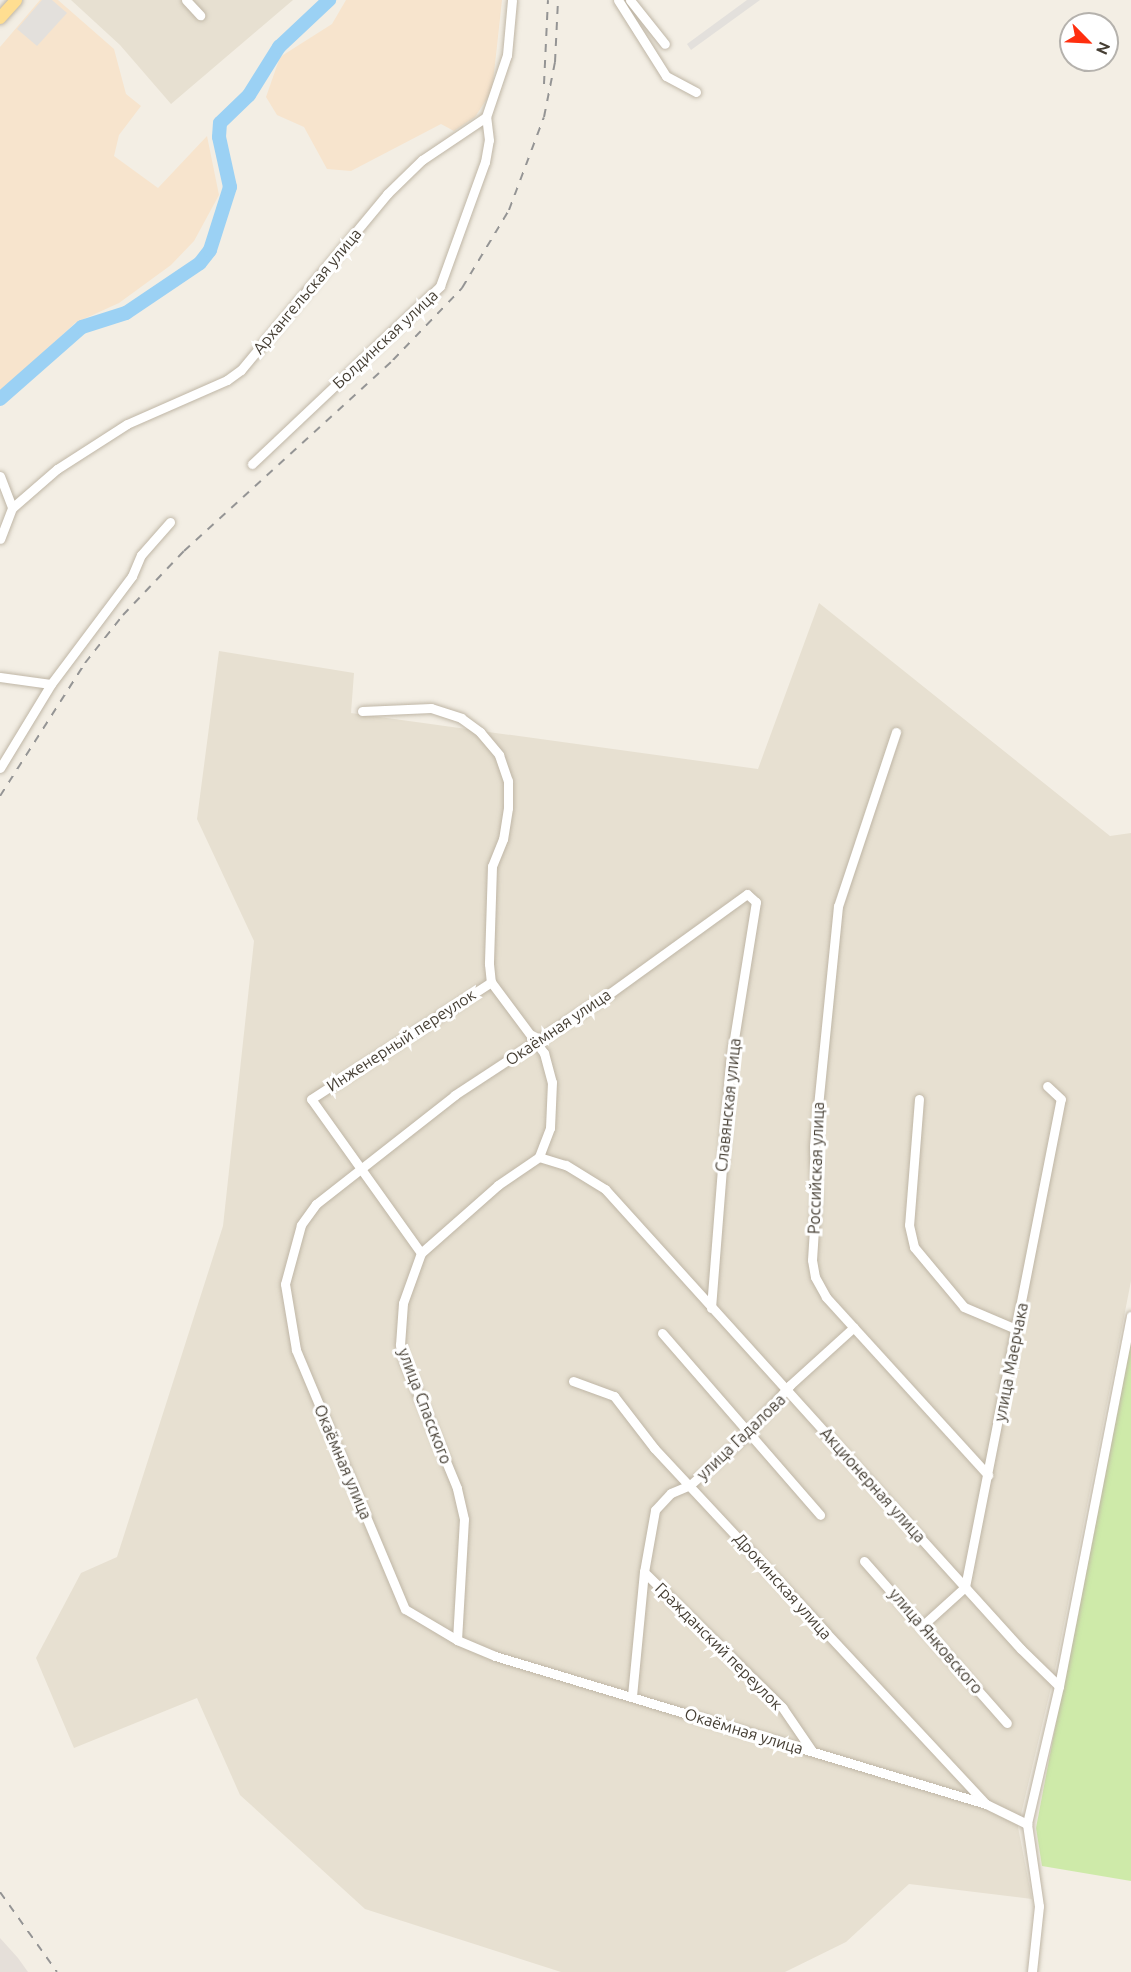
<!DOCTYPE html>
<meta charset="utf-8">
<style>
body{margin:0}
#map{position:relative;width:1131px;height:1972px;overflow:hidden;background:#f3eee4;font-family:Ubuntu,sans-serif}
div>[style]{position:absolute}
.residential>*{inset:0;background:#e7e0d1}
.commercial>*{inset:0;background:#f7e4cd}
.industrial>*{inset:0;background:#e5dfd9}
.green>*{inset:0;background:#ceeaa9}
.parking>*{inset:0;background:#e3e0dc}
.river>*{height:14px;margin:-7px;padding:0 7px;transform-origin:7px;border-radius:7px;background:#9bd1f4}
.roads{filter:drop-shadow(0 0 2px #bfb6a6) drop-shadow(0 0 2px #bfb6a6)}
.minor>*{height:9px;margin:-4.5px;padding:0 4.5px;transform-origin:4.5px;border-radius:4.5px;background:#fff}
.major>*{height:12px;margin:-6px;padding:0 6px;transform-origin:6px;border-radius:6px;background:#ffde91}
.rail>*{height:2px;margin-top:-1px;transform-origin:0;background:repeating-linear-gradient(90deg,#949494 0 8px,transparent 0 16px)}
span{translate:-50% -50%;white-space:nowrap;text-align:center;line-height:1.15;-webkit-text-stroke:6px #fff;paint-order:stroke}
.street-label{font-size:16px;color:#453e33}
.north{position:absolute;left:1059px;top:12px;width:60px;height:60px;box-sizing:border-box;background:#fff;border:2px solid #b5b2ad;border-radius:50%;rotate:114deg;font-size:16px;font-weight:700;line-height:24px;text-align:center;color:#453e33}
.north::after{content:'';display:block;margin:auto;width:21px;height:27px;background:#ff2f0f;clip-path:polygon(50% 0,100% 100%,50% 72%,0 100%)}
</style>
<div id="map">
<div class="residential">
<i style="clip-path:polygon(71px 0,293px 0,171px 104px,120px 45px)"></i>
<i style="clip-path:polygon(819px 603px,1110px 836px,1131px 833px,1131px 1281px,1054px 1675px,1018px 1827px,1032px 1899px,909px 1884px,846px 1942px,785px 1972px,561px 1972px,365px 1909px,240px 1795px,197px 1698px,74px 1748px,36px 1658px,81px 1573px,117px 1557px,223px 1226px,254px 941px,197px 819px,219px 651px,354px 673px,351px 713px,758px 769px)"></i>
</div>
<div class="commercial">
<i style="clip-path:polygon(40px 0,58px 0,114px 49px,126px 94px,141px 106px,119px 135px,114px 156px,158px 188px,207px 136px,219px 195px,194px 241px,171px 265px,119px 303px,75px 323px,0 393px,0 47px)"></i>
<i style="clip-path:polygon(346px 0,502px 0,492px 91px,475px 117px,454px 131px,441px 124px,351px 171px,327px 169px,304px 127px,277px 115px,266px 97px,280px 57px,332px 24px)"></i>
</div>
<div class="industrial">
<i style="clip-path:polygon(0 1938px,18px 1958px,28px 1972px,0 1972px)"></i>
</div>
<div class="green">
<i style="clip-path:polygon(1131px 1331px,1131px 1881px,1042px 1866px,1036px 1828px)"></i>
</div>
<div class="parking">
<i style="clip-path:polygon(42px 0,52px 0,67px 13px,37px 46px,17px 29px)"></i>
<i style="clip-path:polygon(747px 0,760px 0,691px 50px,687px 44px)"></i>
</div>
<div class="river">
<i style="left:0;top:399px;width:109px;rotate:-41.3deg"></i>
<i style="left:82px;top:327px;width:46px;rotate:-17.7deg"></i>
<i style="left:126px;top:313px;width:89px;rotate:-34deg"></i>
<i style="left:200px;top:263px;width:16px;rotate:-52deg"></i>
<i style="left:210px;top:250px;width:66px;rotate:-72.4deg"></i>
<i style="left:230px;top:187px;width:51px;rotate:-102.4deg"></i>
<i style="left:219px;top:137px;width:14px;rotate:-86deg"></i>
<i style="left:220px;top:123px;width:40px;rotate:-44deg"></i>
<i style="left:249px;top:95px;width:57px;rotate:-58deg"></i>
<i style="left:279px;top:47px;width:69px;rotate:-43.2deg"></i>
</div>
<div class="roads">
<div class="minor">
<i style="left:186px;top:0;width:21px;rotate:47deg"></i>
<i style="left:618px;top:0;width:90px;rotate:57.7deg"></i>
<i style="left:666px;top:76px;width:34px;rotate:28deg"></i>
<i style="left:630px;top:0;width:56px;rotate:51.5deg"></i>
<i style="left:252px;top:464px;width:259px;rotate:-43.4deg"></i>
<i style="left:440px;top:286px;width:132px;rotate:-70.1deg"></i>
<i style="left:485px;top:162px;width:22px;rotate:-80deg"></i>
<i style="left:489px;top:140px;width:23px;rotate:-97deg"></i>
<i style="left:0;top:476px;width:34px;rotate:69deg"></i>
<i style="left:12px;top:508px;width:33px;rotate:111deg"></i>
<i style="left:12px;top:508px;width:60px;rotate:-40.9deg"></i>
<i style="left:57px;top:469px;width:83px;rotate:-32.7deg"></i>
<i style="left:127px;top:424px;width:109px;rotate:-23.7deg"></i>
<i style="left:227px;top:380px;width:17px;rotate:-36deg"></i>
<i style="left:241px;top:370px;width:229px;rotate:-50.3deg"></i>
<i style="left:387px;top:194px;width:49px;rotate:-44.2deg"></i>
<i style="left:422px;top:160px;width:77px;rotate:-33.9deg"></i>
<i style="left:486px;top:117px;width:65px;rotate:-71.3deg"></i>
<i style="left:507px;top:55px;width:55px;rotate:-84.8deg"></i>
<i style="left:0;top:677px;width:51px;rotate:7.8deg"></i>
<i style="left:362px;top:711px;width:69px;rotate:-2.5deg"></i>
<i style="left:431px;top:708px;width:32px;rotate:18deg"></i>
<i style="left:461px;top:718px;width:24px;rotate:36deg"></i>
<i style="left:480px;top:732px;width:30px;rotate:50deg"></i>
<i style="left:499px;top:755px;width:28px;rotate:71deg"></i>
<i style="left:508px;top:781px;width:27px;rotate:90deg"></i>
<i style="left:508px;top:808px;width:31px;rotate:99deg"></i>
<i style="left:503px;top:839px;width:29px;rotate:112deg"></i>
<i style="left:492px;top:866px;width:98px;rotate:91.8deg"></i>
<i style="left:489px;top:964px;width:18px;rotate:84deg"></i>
<i style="left:491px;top:982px;width:89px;rotate:53.3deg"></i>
<i style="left:544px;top:1053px;width:30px;rotate:75deg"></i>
<i style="left:552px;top:1082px;width:46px;rotate:92.5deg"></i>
<i style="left:550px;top:1128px;width:31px;rotate:111deg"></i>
<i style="left:896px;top:732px;width:183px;rotate:108.4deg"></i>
<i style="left:838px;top:906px;width:241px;rotate:95.7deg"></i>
<i style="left:814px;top:1146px;width:52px;rotate:87.8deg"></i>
<i style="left:816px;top:1198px;width:62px;rotate:93.7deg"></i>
<i style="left:812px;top:1260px;width:17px;rotate:80deg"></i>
<i style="left:815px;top:1277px;width:23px;rotate:61deg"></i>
<i style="left:826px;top:1297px;width:241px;rotate:47.7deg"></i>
<i style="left:0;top:768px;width:98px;rotate:-58.7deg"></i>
<i style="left:51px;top:684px;width:135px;rotate:-53.1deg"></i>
<i style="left:132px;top:576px;width:23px;rotate:-67deg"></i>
<i style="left:141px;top:555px;width:44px;rotate:-48.7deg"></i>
<i style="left:919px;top:1099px;width:126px;rotate:94.5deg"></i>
<i style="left:909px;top:1225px;width:23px;rotate:77deg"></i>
<i style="left:914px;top:1247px;width:78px;rotate:50.2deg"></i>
<i style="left:964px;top:1307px;width:56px;rotate:22.9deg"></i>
<i style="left:539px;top:1157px;width:28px;rotate:17deg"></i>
<i style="left:566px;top:1165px;width:46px;rotate:31.6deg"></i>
<i style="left:605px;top:1189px;width:620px;rotate:47.88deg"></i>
<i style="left:1021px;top:1649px;width:53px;rotate:44.2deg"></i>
<i style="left:1059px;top:1686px;width:142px;rotate:103.1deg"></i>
<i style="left:1027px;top:1824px;width:83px;rotate:81.7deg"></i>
<i style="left:1039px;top:1906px;width:66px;rotate:96.1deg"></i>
<i style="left:421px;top:1253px;width:189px;rotate:-125.5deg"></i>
<i style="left:311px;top:1099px;width:215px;rotate:-33deg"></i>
<i style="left:711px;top:1308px;width:245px;rotate:-85.5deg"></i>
<i style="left:730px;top:1064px;width:164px;rotate:-80.9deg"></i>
<i style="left:756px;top:902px;width:12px;rotate:-138deg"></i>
<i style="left:747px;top:894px;width:169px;rotate:144.1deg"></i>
<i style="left:610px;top:993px;width:186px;rotate:146.7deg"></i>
<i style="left:455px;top:1095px;width:177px;rotate:141.9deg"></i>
<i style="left:316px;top:1204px;width:26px;rotate:126deg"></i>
<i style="left:301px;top:1225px;width:61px;rotate:105.2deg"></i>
<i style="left:285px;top:1284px;width:67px;rotate:80.5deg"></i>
<i style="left:296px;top:1350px;width:281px;rotate:67.2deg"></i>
<i style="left:405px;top:1609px;width:61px;rotate:30.8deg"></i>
<i style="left:457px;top:1640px;width:41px;rotate:22.8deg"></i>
<i style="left:495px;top:1656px;width:513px;rotate:16.77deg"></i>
<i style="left:986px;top:1804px;width:46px;rotate:26deg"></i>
<i style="left:662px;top:1333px;width:241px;rotate:49deg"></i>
<i style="left:573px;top:1381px;width:44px;rotate:20.1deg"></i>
<i style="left:614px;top:1396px;width:66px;rotate:52.4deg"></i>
<i style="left:654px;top:1448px;width:484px;rotate:47deg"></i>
<i style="left:864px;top:1561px;width:216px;rotate:48.6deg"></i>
<i style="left:644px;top:1572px;width:193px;rotate:44.4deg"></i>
<i style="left:782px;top:1707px;width:53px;rotate:55.7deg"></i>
<i style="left:923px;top:1625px;width:57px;rotate:-42.1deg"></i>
<i style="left:965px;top:1587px;width:497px;rotate:-78.9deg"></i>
<i style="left:1061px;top:1099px;width:19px;rotate:-137deg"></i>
<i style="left:457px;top:1640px;width:121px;rotate:-86.7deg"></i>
<i style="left:464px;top:1519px;width:32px;rotate:-103deg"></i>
<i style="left:457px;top:1488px;width:139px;rotate:-112.5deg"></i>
<i style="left:404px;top:1360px;width:16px;rotate:-105deg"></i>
<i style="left:400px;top:1345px;width:42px;rotate:-85.9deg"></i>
<i style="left:403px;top:1303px;width:53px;rotate:-70.2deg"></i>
<i style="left:421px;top:1253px;width:103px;rotate:-41.4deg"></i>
<i style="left:498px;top:1185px;width:50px;rotate:-34.3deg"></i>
<i style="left:1059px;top:1686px;width:377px;rotate:-79deg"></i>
<i style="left:632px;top:1696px;width:125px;rotate:-84.5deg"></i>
<i style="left:644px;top:1572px;width:63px;rotate:-79.9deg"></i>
<i style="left:655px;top:1510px;width:23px;rotate:-47deg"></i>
<i style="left:671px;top:1493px;width:21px;rotate:-23deg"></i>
<i style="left:690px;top:1485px;width:71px;rotate:-41.6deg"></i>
<i style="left:743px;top:1438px;width:71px;rotate:-48.4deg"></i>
<i style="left:790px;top:1385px;width:86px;rotate:-42.2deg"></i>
</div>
<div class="major">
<i style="left:0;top:18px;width:24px;rotate:-48deg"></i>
</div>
</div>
<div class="rail">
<i style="left:544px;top:84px;width:84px;rotate:-87.3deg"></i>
<i style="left:0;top:796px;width:158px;rotate:-57.4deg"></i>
<i style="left:85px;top:663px;width:61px;rotate:-51.6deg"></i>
<i style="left:123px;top:615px;width:88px;rotate:-46.4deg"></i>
<i style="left:184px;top:551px;width:283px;rotate:-42.4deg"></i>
<i style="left:393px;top:360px;width:100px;rotate:-46.2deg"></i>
<i style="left:462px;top:288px;width:91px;rotate:-58.9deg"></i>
<i style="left:509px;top:210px;width:99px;rotate:-69.4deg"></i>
<i style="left:544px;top:117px;width:56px;rotate:-78.7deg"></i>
<i style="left:555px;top:62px;width:62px;rotate:-87.2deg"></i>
<i style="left:0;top:1892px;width:98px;rotate:54.5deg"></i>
</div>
<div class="street-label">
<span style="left:307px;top:291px;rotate:-50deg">Архангельская улица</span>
<span style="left:385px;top:339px;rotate:-43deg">Болдинская улица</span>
<span style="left:558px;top:1027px;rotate:-34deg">Окаёмная улица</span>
<span style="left:401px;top:1040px;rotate:-33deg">Инженерный переулок</span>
<span style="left:728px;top:1105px;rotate:-84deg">Славянская улица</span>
<span style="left:816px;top:1168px;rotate:-88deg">Российская улица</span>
<span style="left:1011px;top:1362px;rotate:-79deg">улица Маерчака</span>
<span style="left:425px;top:1406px;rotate:69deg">улица Спасского</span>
<span style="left:741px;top:1437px;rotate:-44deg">улица Гадалова</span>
<span style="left:343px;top:1462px;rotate:67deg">Окаёмная улица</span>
<span style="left:873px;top:1485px;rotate:48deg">Акционерная улица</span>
<span style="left:783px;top:1586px;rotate:48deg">Дрокинская улица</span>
<span style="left:936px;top:1641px;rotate:49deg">улица Янковского</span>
<span style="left:719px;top:1646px;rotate:45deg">Гражданский переулок</span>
<span style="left:744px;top:1731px;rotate:17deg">Окаёмная улица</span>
</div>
<div class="north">N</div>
</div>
